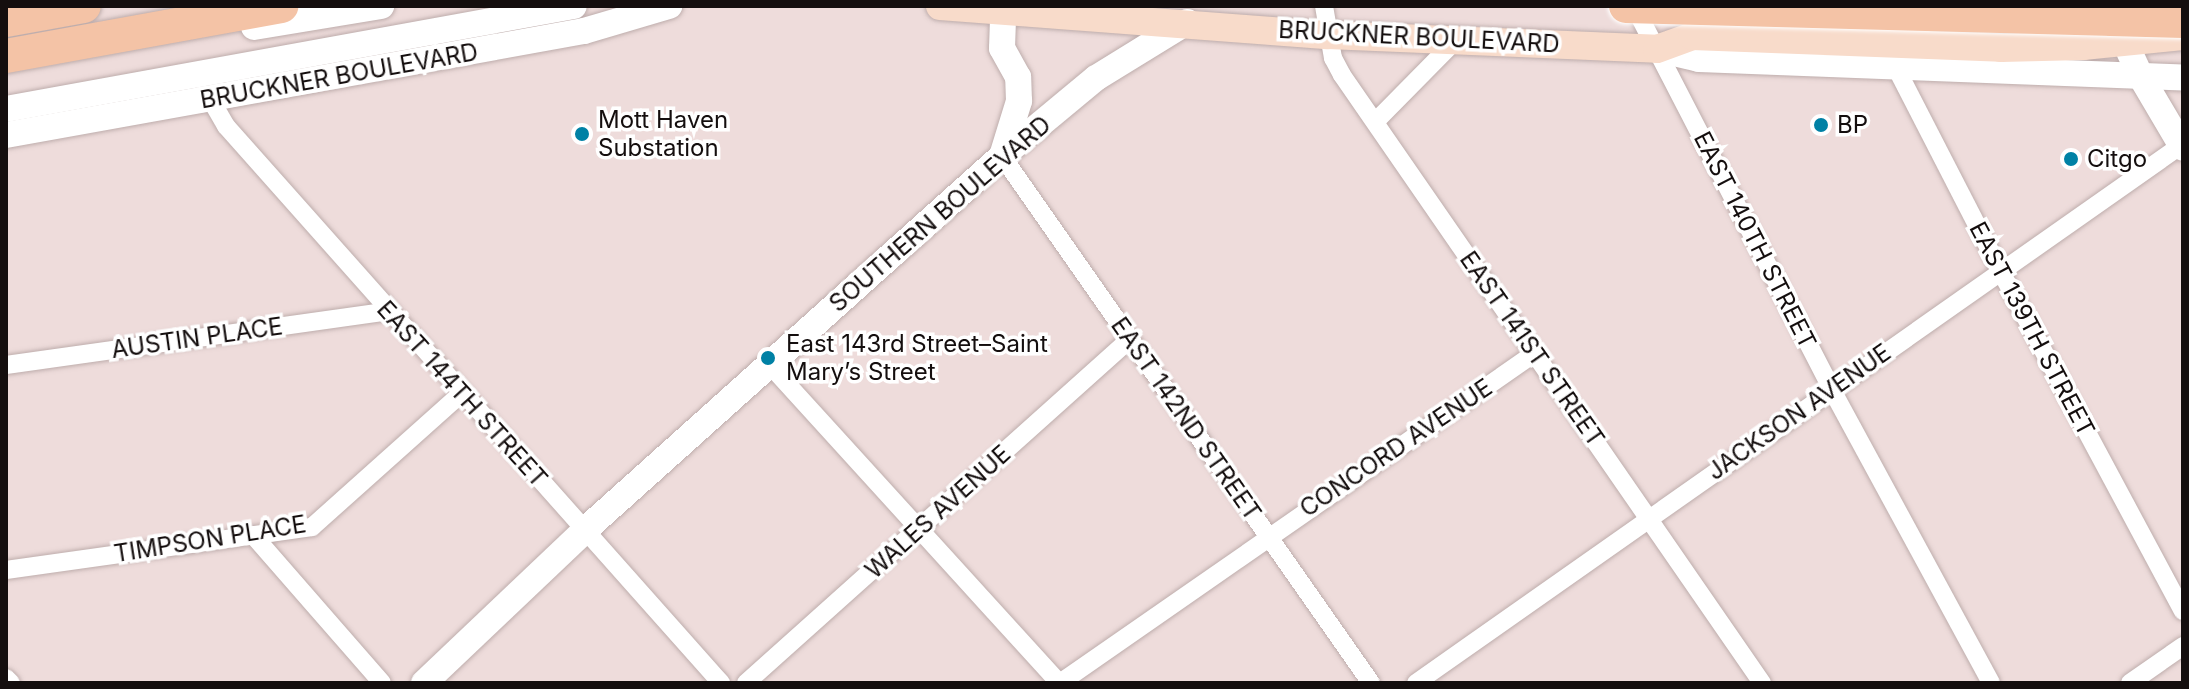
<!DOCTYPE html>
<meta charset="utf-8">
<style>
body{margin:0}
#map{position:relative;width:2189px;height:689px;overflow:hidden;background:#eedcdb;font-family:Inter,sans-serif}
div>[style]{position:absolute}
.roads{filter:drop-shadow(0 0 2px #beadac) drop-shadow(0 0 2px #beadac)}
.street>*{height:18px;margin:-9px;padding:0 9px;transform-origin:9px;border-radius:9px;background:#fff}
.secondary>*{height:26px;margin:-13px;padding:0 13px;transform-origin:13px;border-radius:13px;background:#fff}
.primary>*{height:28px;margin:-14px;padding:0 14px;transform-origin:14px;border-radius:14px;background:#f8dbca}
.highway>*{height:34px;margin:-17px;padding:0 17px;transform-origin:17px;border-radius:17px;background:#f4c3a6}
.bridges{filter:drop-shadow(0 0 2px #fff) drop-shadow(0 0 2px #fff)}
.highway-bridge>*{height:34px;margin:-17px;padding:0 17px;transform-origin:17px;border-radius:17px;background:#f4c3a6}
.dots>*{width:22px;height:22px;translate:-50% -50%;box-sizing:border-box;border:4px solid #fff;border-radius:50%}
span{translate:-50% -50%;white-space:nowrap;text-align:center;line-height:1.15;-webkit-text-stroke:7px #fff;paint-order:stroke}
.street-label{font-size:24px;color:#140e0e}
.poi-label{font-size:24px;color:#140e0e}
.left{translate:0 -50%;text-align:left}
.frame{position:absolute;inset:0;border:8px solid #140e0e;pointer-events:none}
</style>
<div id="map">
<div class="roads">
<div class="street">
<i style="left:1324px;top:6px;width:53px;rotate:80.2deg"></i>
<i style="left:1333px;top:58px;width:19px;rotate:62deg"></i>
<i style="left:1342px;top:75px;width:739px;rotate:55.36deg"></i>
<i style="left:1634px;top:6px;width:432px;rotate:62.7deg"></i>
<i style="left:1832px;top:390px;width:333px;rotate:61.5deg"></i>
<i style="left:1891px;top:58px;width:238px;rotate:62.8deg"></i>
<i style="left:2000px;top:270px;width:387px;rotate:61.8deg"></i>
<i style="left:211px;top:100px;width:30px;rotate:60deg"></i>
<i style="left:226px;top:126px;width:745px;rotate:48.37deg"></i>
<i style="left:1376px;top:121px;width:111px;rotate:-45.4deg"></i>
<i style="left:1002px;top:156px;width:643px;rotate:55deg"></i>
<i style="left:769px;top:364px;width:431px;rotate:47.7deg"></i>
<i style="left:6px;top:365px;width:387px;rotate:-8deg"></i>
<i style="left:253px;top:535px;width:196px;rotate:48.9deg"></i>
<i style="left:6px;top:570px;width:309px;rotate:-8deg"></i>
<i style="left:312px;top:527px;width:201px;rotate:-41.8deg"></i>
<i style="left:6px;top:678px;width:7px;rotate:45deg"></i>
<i style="left:746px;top:683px;width:514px;rotate:-41.85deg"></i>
<i style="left:1060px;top:683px;width:578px;rotate:-34.79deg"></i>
<i style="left:1416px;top:683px;width:937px;rotate:-35.1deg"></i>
<i style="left:2130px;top:683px;width:65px;rotate:-34.9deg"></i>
</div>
<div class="secondary">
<i style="left:2116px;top:23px;width:60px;rotate:65.2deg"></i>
<i style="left:2141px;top:77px;width:82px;rotate:59.4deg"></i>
<i style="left:254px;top:27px;width:129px;rotate:-9.4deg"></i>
<i style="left:1657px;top:49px;width:43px;rotate:13.4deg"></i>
<i style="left:1699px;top:59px;width:484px;rotate:2.2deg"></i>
<i style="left:6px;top:109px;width:577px;rotate:-10.28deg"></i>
<i style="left:6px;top:135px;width:587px;rotate:-10.2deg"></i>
<i style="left:584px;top:31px;width:89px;rotate:-16.4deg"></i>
<i style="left:1002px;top:156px;width:58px;rotate:-72.8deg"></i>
<i style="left:1019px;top:101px;width:24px;rotate:-92deg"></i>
<i style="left:1018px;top:77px;width:33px;rotate:-119deg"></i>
<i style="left:1002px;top:48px;width:38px;rotate:-88deg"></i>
<i style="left:1003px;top:10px;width:7px;rotate:-34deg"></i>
<i style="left:424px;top:683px;width:222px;rotate:-43.5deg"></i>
<i style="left:585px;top:530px;width:560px;rotate:-41.89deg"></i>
<i style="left:1002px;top:156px;width:122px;rotate:-39.7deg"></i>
<i style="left:1096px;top:78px;width:107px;rotate:-31.6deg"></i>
</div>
<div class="primary">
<i style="left:940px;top:6px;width:389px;rotate:4.3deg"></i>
<i style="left:1328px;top:35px;width:329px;rotate:2.4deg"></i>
<i style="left:1657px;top:49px;width:37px;rotate:-20deg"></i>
<i style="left:1692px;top:36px;width:309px;rotate:2.2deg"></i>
<i style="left:2001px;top:48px;width:82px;rotate:-1.4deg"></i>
<i style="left:2083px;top:46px;width:100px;rotate:-5.7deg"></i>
</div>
<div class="highway">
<i style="left:6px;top:20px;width:79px;rotate:-10.2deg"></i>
<i style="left:6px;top:56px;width:280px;rotate:-10.3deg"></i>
</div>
</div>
<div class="bridges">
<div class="highway-bridge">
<i style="left:1626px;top:6px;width:557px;rotate:1.54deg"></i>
</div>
</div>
<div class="dots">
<i style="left:1821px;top:125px;background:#0081a5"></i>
<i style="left:582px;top:134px;background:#0081a5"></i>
<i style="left:2071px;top:159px;background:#0081a5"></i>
<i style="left:768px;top:358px;background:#0081a5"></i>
</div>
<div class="street-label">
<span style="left:1419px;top:37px;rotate:3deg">BRUCKNER BOULEVARD</span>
<span style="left:339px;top:76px;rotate:-10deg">BRUCKNER BOULEVARD</span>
<span style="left:940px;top:214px;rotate:-41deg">SOUTHERN BOULEVARD</span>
<span style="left:1755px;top:240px;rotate:63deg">EAST 140TH STREET</span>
<span style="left:2032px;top:329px;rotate:62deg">EAST 139TH STREET</span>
<span style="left:197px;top:338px;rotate:-8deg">AUSTIN PLACE</span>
<span style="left:1532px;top:349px;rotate:55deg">EAST 141ST STREET</span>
<span style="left:462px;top:394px;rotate:48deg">EAST 144TH STREET</span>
<span style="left:1799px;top:412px;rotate:-35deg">JACKSON AVENUE</span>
<span style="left:1186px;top:419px;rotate:55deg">EAST 142ND STREET</span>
<span style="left:1396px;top:448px;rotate:-34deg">CONCORD AVENUE</span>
<span style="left:938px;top:512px;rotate:-42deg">WALES AVENUE</span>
<span style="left:210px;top:539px;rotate:-9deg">TIMPSON PLACE</span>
</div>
<div class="poi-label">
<span class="left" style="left:598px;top:134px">Mott Haven<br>Substation</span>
<span class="left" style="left:1837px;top:125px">BP</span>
<span class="left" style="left:2087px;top:159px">Citgo</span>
<span class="left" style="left:786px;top:358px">East 143rd Street–Saint<br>Mary’s Street</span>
</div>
<div class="frame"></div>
</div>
